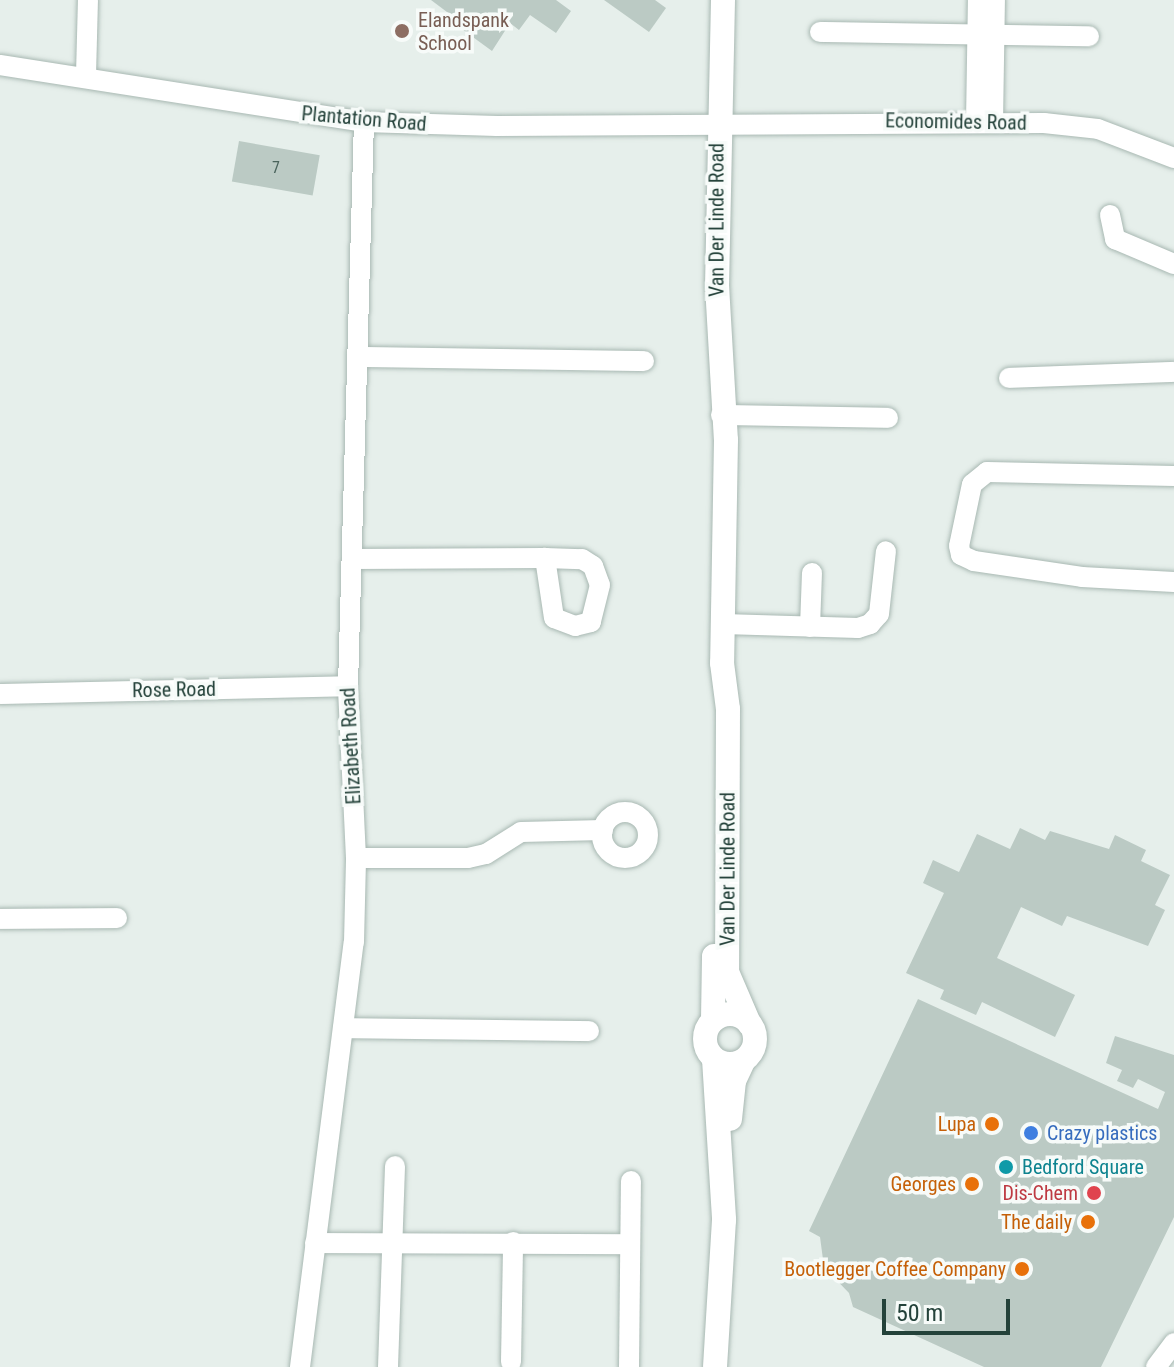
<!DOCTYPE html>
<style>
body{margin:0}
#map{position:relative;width:1174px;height:1367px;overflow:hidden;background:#e6efeb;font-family:"Roboto Condensed",sans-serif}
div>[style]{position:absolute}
.building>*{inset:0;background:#bbcac4;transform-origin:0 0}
.roads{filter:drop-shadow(0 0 2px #a8b8b2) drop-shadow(0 0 2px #a8b8b2)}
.street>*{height:20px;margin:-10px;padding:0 10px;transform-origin:10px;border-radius:10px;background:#fff}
.street>.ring{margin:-10px;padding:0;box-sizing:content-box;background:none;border:20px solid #fff;border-radius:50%}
.secondary>*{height:24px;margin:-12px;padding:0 12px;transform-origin:12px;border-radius:12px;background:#fff}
.secondary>.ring{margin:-12px;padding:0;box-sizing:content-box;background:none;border:24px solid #fff;border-radius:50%}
.dots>*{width:22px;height:22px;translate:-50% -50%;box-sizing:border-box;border:4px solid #f7fbf9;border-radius:50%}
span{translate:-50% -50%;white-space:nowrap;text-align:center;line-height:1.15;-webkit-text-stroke:7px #f7fbf9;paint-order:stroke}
.number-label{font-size:16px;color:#4a645c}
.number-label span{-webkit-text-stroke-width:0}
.education-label{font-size:20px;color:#785e54}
.left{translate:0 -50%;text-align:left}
.street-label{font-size:20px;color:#24423a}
.food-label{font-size:20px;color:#c56008}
.right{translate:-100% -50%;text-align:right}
.shop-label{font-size:20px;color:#366cbe}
.culture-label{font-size:20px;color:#0d838f}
.health-label{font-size:20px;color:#be3a42}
.scale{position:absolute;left:882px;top:1299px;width:128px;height:36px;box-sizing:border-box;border:4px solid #24423a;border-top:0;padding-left:10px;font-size:24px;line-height:28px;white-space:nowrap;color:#24423a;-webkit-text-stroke:6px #f7fbf9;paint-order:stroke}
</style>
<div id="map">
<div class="building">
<i style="clip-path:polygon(431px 0,556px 0,571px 11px,556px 33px,530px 15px,519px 30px,510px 23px,492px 51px,455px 24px,462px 15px,455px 18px)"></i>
<i style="clip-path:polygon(604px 0,655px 0,666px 8px,649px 32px)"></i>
<i style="left:239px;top:141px;width:82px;height:41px;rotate:10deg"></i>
<i style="clip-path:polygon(1020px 828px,1045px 840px,1050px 831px,1109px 849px,1115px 835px,1146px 850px,1141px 861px,1170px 875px,1155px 905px,1165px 910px,1148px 946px,1067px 916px,1062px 926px,1021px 907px,997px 958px,1075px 995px,1055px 1037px,982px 1002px,976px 1015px,940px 999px,944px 990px,906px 973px,944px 893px,923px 883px,933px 860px,959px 872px,977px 834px,1010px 849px)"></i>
<i style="clip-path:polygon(918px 999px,1158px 1109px,1165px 1092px,1138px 1079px,1133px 1088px,1117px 1081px,1122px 1070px,1106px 1063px,1115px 1036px,1174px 1055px,1174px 1217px,1101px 1367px,984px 1367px,853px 1307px,849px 1293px,824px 1267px,820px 1237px,809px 1231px)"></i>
</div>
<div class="roads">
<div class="street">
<i style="left:820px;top:32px;width:269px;rotate:0.9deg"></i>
<i style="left:0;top:65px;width:368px;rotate:8.9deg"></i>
<i style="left:364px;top:122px;width:133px;rotate:1.7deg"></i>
<i style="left:497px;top:126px;width:547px;rotate:-0.31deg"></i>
<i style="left:1044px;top:123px;width:54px;rotate:6.3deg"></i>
<i style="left:1098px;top:129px;width:81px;rotate:20.9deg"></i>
<i style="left:86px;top:75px;width:75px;rotate:-88.5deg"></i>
<i style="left:976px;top:123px;width:123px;rotate:-89.1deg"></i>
<i style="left:993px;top:123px;width:123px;rotate:-89.1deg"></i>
<i style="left:1110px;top:215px;width:25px;rotate:78deg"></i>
<i style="left:1115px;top:239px;width:64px;rotate:23deg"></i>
<i style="left:358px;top:357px;width:286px;rotate:0.8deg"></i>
<i style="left:1009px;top:378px;width:165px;rotate:-2.1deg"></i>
<i style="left:721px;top:415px;width:167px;rotate:1deg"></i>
<i style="left:1174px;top:476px;width:187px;rotate:-178.8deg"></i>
<i style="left:987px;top:472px;width:19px;rotate:141deg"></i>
<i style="left:972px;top:484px;width:63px;rotate:101.8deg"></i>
<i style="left:959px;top:546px;width:9px;rotate:77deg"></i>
<i style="left:961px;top:555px;width:14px;rotate:25deg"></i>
<i style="left:974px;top:561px;width:109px;rotate:8.4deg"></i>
<i style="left:1082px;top:577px;width:92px;rotate:3.1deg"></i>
<i style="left:353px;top:559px;width:192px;rotate:-0.3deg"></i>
<i style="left:545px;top:558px;width:37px;rotate:2deg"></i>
<i style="left:582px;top:559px;width:13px;rotate:32deg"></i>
<i style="left:593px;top:566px;width:20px;rotate:70deg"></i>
<i style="left:600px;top:585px;width:38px;rotate:104deg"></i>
<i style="left:591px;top:622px;width:16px;rotate:166deg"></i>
<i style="left:575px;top:626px;width:22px;rotate:-159deg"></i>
<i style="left:554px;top:618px;width:61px;rotate:-98.5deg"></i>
<i style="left:723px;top:624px;width:135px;rotate:1.7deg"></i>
<i style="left:858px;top:628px;width:13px;rotate:-18deg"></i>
<i style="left:870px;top:624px;width:13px;rotate:-48deg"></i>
<i style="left:879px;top:614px;width:63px;rotate:-83.7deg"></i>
<i style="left:810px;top:627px;width:54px;rotate:-87.9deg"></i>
<i style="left:0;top:694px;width:348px;rotate:-1.3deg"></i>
<i class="ring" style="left:602px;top:812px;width:26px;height:26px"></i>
<i style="left:356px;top:858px;width:112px"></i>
<i style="left:468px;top:858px;width:18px;rotate:-13deg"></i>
<i style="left:486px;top:854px;width:41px;rotate:-32.2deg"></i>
<i style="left:521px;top:832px;width:82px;rotate:-1.4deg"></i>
<i style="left:0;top:919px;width:117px;rotate:-0.5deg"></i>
<i style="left:343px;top:1028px;width:246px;rotate:0.7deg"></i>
<i style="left:315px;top:1243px;width:314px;rotate:0.2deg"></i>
<i style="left:511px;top:1362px;width:120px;rotate:-89deg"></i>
<i style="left:300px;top:1367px;width:428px;rotate:-82.8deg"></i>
<i style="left:354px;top:942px;width:84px;rotate:-88.6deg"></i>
<i style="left:356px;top:858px;width:172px;rotate:-92.7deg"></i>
<i style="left:348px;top:686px;width:564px;rotate:-88.38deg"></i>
<i style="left:388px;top:1367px;width:201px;rotate:-88deg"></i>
<i style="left:629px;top:1367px;width:186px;rotate:-89.4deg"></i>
<i style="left:1156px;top:1367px;width:30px;rotate:-53deg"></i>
</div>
<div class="secondary">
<i style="left:723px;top:0;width:285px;rotate:91.2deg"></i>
<i style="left:717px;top:285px;width:155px;rotate:86.7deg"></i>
<i style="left:726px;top:440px;width:223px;rotate:91deg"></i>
<i style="left:722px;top:663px;width:46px;rotate:82.6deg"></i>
<i style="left:728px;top:709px;width:263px;rotate:90.2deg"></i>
<i style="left:727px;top:972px;width:56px;rotate:66.7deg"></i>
<i class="ring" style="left:705px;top:1014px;width:26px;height:26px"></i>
<i style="left:713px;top:1020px;width:64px;rotate:-89.1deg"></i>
<i style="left:714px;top:1059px;width:161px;rotate:86.4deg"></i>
<i style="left:724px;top:1220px;width:147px;rotate:93.5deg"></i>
<i style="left:730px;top:1119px;width:38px;rotate:-84deg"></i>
<i style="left:734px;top:1081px;width:23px;rotate:-65deg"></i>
</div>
</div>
<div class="dots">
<i style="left:402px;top:31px;background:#8d6e63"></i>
<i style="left:992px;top:1124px;background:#e8710a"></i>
<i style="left:1031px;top:1133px;background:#3f7fe0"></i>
<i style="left:1006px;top:1167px;background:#0f9aa8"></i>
<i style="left:972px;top:1184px;background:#e8710a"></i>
<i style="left:1094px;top:1193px;background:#e0444e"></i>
<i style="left:1088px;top:1222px;background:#e8710a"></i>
<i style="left:1022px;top:1269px;background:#e8710a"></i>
</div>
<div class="number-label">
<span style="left:276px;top:168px">7</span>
</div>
<div class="education-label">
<span class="left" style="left:418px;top:32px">Elandspank<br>School</span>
</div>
<div class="street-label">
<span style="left:364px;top:119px;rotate:5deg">Plantation Road</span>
<span style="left:956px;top:122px;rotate:1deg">Economides Road</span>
<span style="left:717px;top:220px;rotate:-90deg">Van Der Linde Road</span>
<span style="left:174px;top:690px;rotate:-1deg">Rose Road</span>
<span style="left:351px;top:746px;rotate:-93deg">Elizabeth Road</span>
<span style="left:728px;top:869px;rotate:-90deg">Van Der Linde Road</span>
</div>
<div class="food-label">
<span class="right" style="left:976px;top:1124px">Lupa</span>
<span class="right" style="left:956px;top:1184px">Georges</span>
<span class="right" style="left:1072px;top:1222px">The daily</span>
<span class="right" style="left:1006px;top:1269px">Bootlegger Coffee Company</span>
</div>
<div class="shop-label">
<span class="left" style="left:1047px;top:1133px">Crazy plastics</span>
</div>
<div class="culture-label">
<span class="left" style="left:1022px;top:1167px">Bedford Square</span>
</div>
<div class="health-label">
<span class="right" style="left:1078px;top:1193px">Dis-Chem</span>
</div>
<div class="scale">50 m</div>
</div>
